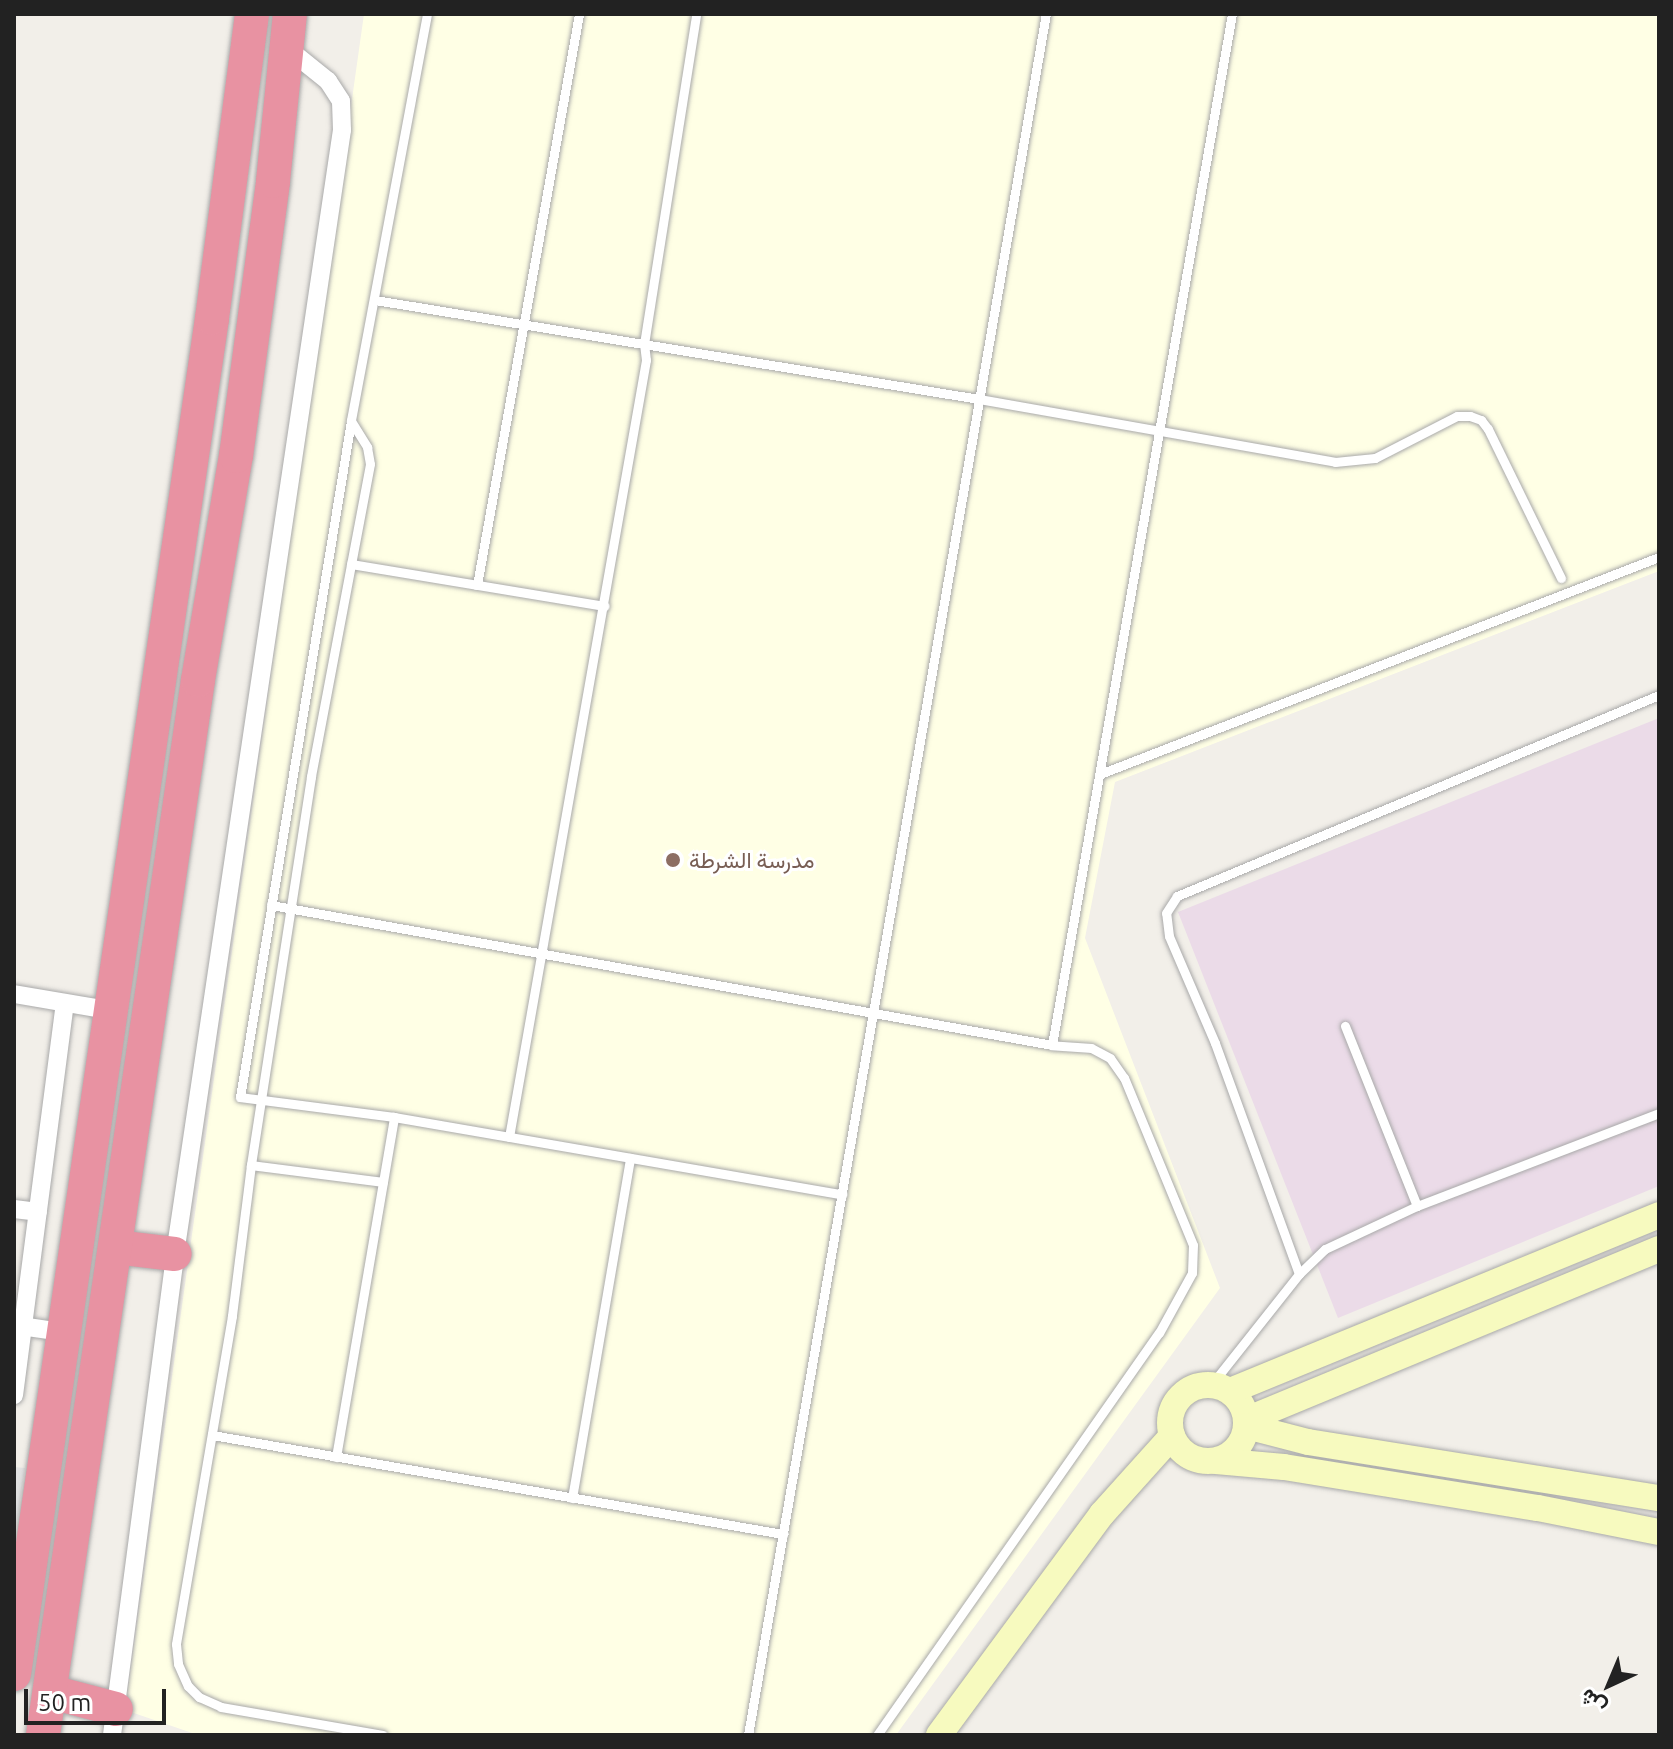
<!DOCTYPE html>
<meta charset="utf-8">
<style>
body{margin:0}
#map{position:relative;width:1673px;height:1749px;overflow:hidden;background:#f2efe9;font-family:Ubuntu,Vazirmatn,sans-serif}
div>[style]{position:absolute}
.industrial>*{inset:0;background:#ebdbe8}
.education>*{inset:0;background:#ffffe5}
.parking>*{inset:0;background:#e2e2e2}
.roads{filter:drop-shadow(0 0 2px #a9a9a9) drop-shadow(0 0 2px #a9a9a9)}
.lane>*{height:9px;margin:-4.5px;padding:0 4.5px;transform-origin:4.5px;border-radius:4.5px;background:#fff}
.street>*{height:18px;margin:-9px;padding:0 9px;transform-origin:9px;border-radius:9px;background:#fff}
.secondary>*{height:26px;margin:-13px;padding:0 13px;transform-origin:13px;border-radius:13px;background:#f7fabf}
.secondary>.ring{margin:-13px;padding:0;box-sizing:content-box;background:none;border:26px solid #f7fabf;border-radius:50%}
.highway>*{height:34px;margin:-17px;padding:0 17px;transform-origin:17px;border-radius:17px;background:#e892a2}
.dots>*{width:22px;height:22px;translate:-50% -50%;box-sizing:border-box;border:4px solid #fff;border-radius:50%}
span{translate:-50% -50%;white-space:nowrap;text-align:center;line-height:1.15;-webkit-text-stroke:6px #fff;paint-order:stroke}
.education-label{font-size:22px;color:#785e54}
.left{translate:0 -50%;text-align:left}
.frame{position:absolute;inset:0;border:16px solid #222;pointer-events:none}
.north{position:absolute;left:1569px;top:1645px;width:80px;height:80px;-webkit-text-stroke:6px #fff;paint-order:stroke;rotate:224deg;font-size:22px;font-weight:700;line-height:32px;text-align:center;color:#222}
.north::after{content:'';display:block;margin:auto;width:28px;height:36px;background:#222;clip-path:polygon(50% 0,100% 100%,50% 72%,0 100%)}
.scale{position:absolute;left:24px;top:1689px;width:142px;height:36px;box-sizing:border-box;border:4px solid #222;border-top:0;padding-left:10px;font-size:24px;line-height:28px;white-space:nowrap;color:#222;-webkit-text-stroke:6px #fff;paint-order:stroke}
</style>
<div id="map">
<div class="industrial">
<div style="clip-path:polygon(1659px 718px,1659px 1186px,1338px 1318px,1178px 912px)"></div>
</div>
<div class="education">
<div style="clip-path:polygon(364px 14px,1659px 14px,1659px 571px,1115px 782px,1085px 938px,1220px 1288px,896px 1735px,198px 1735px,125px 1710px)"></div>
</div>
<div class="parking">
<div style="clip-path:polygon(14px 1467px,25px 1468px,14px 1542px)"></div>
</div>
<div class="roads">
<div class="lane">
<div style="left:427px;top:14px;width:414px;rotate:100.6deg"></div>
<div style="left:351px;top:421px;width:685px;rotate:99.32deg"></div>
<div style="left:240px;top:1097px;width:155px;rotate:7.4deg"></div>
<div style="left:394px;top:1117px;width:455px;rotate:9.8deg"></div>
<div style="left:375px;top:300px;width:612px;rotate:9.31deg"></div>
<div style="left:979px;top:399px;width:362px;rotate:10deg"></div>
<div style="left:1335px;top:462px;width:40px;rotate:-5.7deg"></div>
<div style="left:1375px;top:458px;width:92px;rotate:-27.1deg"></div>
<div style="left:1457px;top:416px;width:13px"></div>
<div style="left:1470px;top:416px;width:12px;rotate:20deg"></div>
<div style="left:1481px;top:420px;width:11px;rotate:52deg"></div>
<div style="left:1488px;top:429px;width:166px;rotate:63.9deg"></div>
<div style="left:351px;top:421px;width:31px;rotate:58deg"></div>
<div style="left:367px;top:447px;width:17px;rotate:80deg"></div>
<div style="left:370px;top:464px;width:319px;rotate:100.7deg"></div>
<div style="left:311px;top:777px;width:393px;rotate:98.8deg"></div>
<div style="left:251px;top:1165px;width:152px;rotate:97.2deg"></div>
<div style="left:232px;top:1316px;width:333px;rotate:99.7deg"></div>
<div style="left:176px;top:1644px;width:20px;rotate:84deg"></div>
<div style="left:178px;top:1664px;width:24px;rotate:66deg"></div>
<div style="left:188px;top:1686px;width:16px;rotate:45deg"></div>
<div style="left:199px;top:1697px;width:24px;rotate:24deg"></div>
<div style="left:221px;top:1707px;width:164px;rotate:9.8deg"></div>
<div style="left:351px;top:564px;width:257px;rotate:9.4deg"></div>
<div style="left:477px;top:585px;width:580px;rotate:-79.87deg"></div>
<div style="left:1100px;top:774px;width:600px;rotate:-21.22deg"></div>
<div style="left:271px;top:905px;width:793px;rotate:10.16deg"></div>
<div style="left:1052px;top:1045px;width:1047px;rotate:-80.1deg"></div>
<div style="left:509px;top:1137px;width:789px;rotate:-80deg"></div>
<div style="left:646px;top:360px;width:16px;rotate:-97deg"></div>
<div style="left:644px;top:344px;width:334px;rotate:-81deg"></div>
<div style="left:251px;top:1165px;width:133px;rotate:7.3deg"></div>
<div style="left:1417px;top:1206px;width:259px;rotate:-21deg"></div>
<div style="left:1299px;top:1274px;width:246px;rotate:-110deg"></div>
<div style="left:1215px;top:1043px;width:116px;rotate:-113.3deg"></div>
<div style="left:1169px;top:936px;width:23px;rotate:-97deg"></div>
<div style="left:1166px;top:913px;width:20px;rotate:-57deg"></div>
<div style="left:1177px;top:896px;width:522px;rotate:-22.64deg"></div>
<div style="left:1211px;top:1385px;width:142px;rotate:-51.6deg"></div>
<div style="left:1299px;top:1274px;width:36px;rotate:-44deg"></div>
<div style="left:1325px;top:1249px;width:102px;rotate:-25.1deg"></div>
<div style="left:1417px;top:1206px;width:194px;rotate:-111.8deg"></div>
<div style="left:212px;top:1435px;width:580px;rotate:9.84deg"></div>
<div style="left:336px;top:1457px;width:345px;rotate:-80.3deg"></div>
<div style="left:572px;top:1498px;width:345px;rotate:-80.3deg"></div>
<div style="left:748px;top:1735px;width:1747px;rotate:-80.18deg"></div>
<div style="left:877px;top:1735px;width:491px;rotate:-55deg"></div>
<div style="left:1159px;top:1333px;width:68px;rotate:-61.2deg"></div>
<div style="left:1192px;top:1273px;width:28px;rotate:-88deg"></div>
<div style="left:1193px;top:1245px;width:181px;rotate:-112.4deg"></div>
<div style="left:1124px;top:1078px;width:24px;rotate:-125deg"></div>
<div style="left:1110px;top:1058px;width:21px;rotate:-152deg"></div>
<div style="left:1091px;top:1048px;width:39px;rotate:-176deg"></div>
</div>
<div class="street">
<div style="left:14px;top:994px;width:96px;rotate:9.6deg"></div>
<div style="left:14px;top:1209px;width:24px;rotate:7deg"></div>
<div style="left:14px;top:1325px;width:49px;rotate:8.3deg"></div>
<div style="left:14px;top:1395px;width:395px;rotate:-82.6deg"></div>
<div style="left:112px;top:1735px;width:485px;rotate:-82.5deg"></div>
<div style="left:175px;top:1254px;width:1136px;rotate:-81.55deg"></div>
<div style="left:342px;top:130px;width:29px;rotate:-92deg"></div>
<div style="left:341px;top:101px;width:24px;rotate:-123deg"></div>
<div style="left:328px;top:81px;width:53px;rotate:-141.2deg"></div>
</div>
<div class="secondary">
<div class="ring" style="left:1170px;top:1385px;width:50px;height:50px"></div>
<div style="left:1230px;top:1391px;width:464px;rotate:-22.3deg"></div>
<div style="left:1246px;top:1420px;width:447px;rotate:-22.5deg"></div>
<div style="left:1246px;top:1426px;width:64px;rotate:14.5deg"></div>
<div style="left:1308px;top:1442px;width:355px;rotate:9.1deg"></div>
<div style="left:1216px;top:1461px;width:68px;rotate:5deg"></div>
<div style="left:1284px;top:1467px;width:257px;rotate:9.2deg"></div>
<div style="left:1538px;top:1508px;width:123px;rotate:11.2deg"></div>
<div style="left:939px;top:1735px;width:275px;rotate:-53.6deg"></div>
<div style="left:1102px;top:1514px;width:105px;rotate:-48.1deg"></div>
</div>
<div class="highway">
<div style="left:115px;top:1247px;width:60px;rotate:6.7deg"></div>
<div style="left:14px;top:1674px;width:1370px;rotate:-81.69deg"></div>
<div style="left:212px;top:318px;width:307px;rotate:-82.5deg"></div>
<div style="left:51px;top:1692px;width:67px;rotate:14.7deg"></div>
<div style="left:43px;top:1735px;width:1066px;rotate:-81.64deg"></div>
<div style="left:198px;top:680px;width:227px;rotate:-80.4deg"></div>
<div style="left:236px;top:456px;width:277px;rotate:-82.3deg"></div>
<div style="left:273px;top:181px;width:168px;rotate:-84.2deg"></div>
</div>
</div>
<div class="dots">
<div style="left:673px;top:860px;background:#8d6e63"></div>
</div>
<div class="education-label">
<span class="left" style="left:689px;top:860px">مدرسة الشرطة</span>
</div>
<div class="frame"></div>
<div class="north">ش</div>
<div class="scale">50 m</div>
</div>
